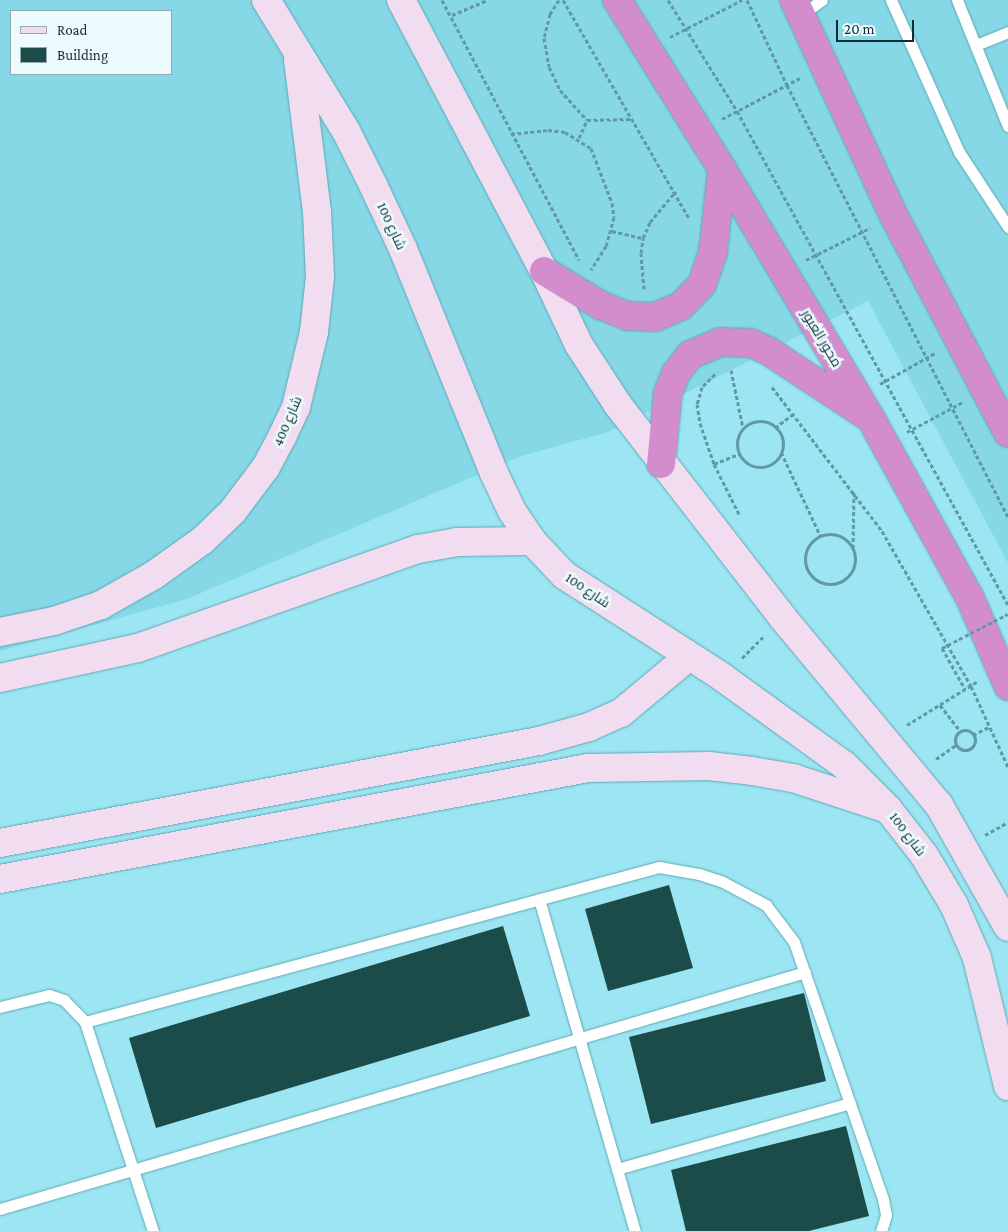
<!DOCTYPE html>
<meta charset="utf-8">
<style>
body{margin:0}
#map{position:relative;width:1008px;height:1231px;overflow:hidden;background:#9ce5f2;font-family:"Crimson Pro",Cairo,serif}
div>[style]{position:absolute}
.built>*{inset:0;background:#86d8e7}
.building>*{inset:0;background:#1b4c49}
.path>*{height:3px;margin-top:-1.5px;transform-origin:0;background:repeating-linear-gradient(90deg,#6199a2 0 4px,transparent 0 6.5px)}
.path>.ring{margin:-1.5px;padding:0;box-sizing:content-box;background:none;border:3px solid #6199a2;border-radius:50%}
.roads{filter:drop-shadow(0 0 1px #5fa8b4) drop-shadow(0 0 1px #5fa8b4)}
.lane>*{height:11px;margin:-5.5px;padding:0 5.5px;transform-origin:5.5px;border-radius:5.5px;background:#fff}
.secondary>*{height:28px;margin:-14px;padding:0 14px;transform-origin:14px;border-radius:14px;background:#f2ddf0}
.highway>*{height:28px;margin:-14px;padding:0 14px;transform-origin:14px;border-radius:14px;background:#d38dcd}
.path-bridge>*{height:3px;margin-top:-1.5px;transform-origin:0;background:repeating-linear-gradient(90deg,#6199a2 0 4px,transparent 0 6.5px)}
span{translate:-50% -50%;white-space:nowrap;text-align:center;line-height:1.15;-webkit-text-stroke:5px #edfbfe;paint-order:stroke}
.street-label{font-size:14px;color:#0f2e33}
.legend{position:absolute;left:10px;top:10px;width:162px;height:65px;box-sizing:border-box;background:#edfbfe;border:1px solid #94a9ad;margin:0;padding:6px 9px;list-style:none;font-size:15px;color:#0f2e33}
.legend li{display:flex;align-items:center;gap:10px;height:25px}
.legend b{width:25px;border:1px solid #94a9ad}
.scale{position:absolute;left:836px;top:20px;width:78px;height:22px;box-sizing:border-box;border:2px solid #0f2e33;border-top:0;padding-left:6px;font-size:15px;line-height:18px;white-space:nowrap;color:#0f2e33;-webkit-text-stroke:4px #edfbfe;paint-order:stroke}
</style>
<div id="map">
<div class="built">
<div style="clip-path:polygon(evenodd,0 0,1008px 0,1008px 563px,868px 301px,608px 432px,521px 456px,187px 599px,0 651px,0 0,11px 11px,171px 11px,171px 74px,11px 74px,11px 11px)"></div>
</div>
<div class="building">
<div style="clip-path:polygon(669px 885px,693px 968px,608px 991px,585px 909px)"></div>
<div style="clip-path:polygon(503px 926px,530px 1016px,156px 1128px,129px 1038px)"></div>
<div style="clip-path:polygon(804px 993px,826px 1081px,651px 1124px,629px 1037px)"></div>
<div style="clip-path:polygon(846px 1126px,869px 1216px,809px 1231px,686px 1231px,671px 1170px)"></div>
</div>
<div class="path">
<div style="left:442px;top:0;width:294px;rotate:62.2deg"></div>
<div style="left:559px;top:0;width:17px;rotate:123deg"></div>
<div style="left:550px;top:14px;width:25px;rotate:104deg"></div>
<div style="left:544px;top:38px;width:29px;rotate:80deg"></div>
<div style="left:549px;top:67px;width:25px;rotate:64deg"></div>
<div style="left:560px;top:90px;width:40px;rotate:48deg"></div>
<div style="left:587px;top:120px;width:45px;rotate:-1.3deg"></div>
<div style="left:563px;top:0;width:252px;rotate:60deg"></div>
<div style="left:668px;top:0;width:131px;rotate:58.1deg"></div>
<div style="left:737px;top:111px;width:563px;rotate:61.25deg"></div>
<div style="left:747px;top:0;width:94px;rotate:64.8deg"></div>
<div style="left:787px;top:85px;width:485px;rotate:62.9deg"></div>
<div style="left:452px;top:15px;width:39px;rotate:-23deg"></div>
<div style="left:670px;top:37px;width:81px;rotate:-27.2deg"></div>
<div style="left:722px;top:119px;width:88px;rotate:-27.7deg"></div>
<div style="left:511px;top:134px;width:37px;rotate:-6deg"></div>
<div style="left:548px;top:130px;width:17px;rotate:7deg"></div>
<div style="left:565px;top:132px;width:31px;rotate:32deg"></div>
<div style="left:591px;top:148px;width:59px;rotate:69.1deg"></div>
<div style="left:612px;top:203px;width:14px;rotate:82deg"></div>
<div style="left:614px;top:217px;width:30px;rotate:105deg"></div>
<div style="left:606px;top:246px;width:28px;rotate:122deg"></div>
<div style="left:579px;top:138px;width:20px;rotate:-66deg"></div>
<div style="left:612px;top:231px;width:32px;rotate:13deg"></div>
<div style="left:806px;top:260px;width:72px;rotate:-26.6deg"></div>
<div style="left:644px;top:289px;width:36px;rotate:-95deg"></div>
<div style="left:641px;top:253px;width:15px;rotate:-82deg"></div>
<div style="left:643px;top:238px;width:17px;rotate:-66deg"></div>
<div style="left:650px;top:222px;width:40px;rotate:-50deg"></div>
<div style="left:731px;top:370px;width:59px;rotate:78.3deg"></div>
<div style="left:715px;top:374px;width:18px;rotate:135deg"></div>
<div style="left:702px;top:387px;width:18px;rotate:106deg"></div>
<div style="left:697px;top:404px;width:19px;rotate:81deg"></div>
<div style="left:700px;top:423px;width:43px;rotate:71.1deg"></div>
<div style="left:714px;top:464px;width:58px;rotate:63.4deg"></div>
<div style="left:880px;top:384px;width:63px;rotate:-29.4deg"></div>
<div style="left:772px;top:387px;width:181px;rotate:52.6deg"></div>
<div style="left:882px;top:531px;width:179px;rotate:60.1deg"></div>
<div style="left:971px;top:686px;width:89px;rotate:65.4deg"></div>
<div class="ring" style="left:737px;top:421px;width:43px;height:43px"></div>
<div style="left:775px;top:428px;width:23px;rotate:-38deg"></div>
<div style="left:907px;top:432px;width:64px;rotate:-28.2deg"></div>
<div style="left:781px;top:452px;width:92px;rotate:64.8deg"></div>
<div style="left:714px;top:464px;width:27px;rotate:-22deg"></div>
<div class="ring" style="left:805px;top:534px;width:47px;height:47px"></div>
<div style="left:853px;top:548px;width:58px;rotate:-89deg"></div>
<div style="left:942px;top:648px;width:47px;rotate:60.7deg"></div>
<div style="left:742px;top:658px;width:31px;rotate:-45deg"></div>
<div style="left:940px;top:705px;width:34px;rotate:52deg"></div>
<div style="left:907px;top:725px;width:84px;rotate:-31.8deg"></div>
<div class="ring" style="left:955px;top:730px;width:17px;height:17px"></div>
<div style="left:973px;top:735px;width:18px;rotate:-27deg"></div>
<div style="left:936px;top:759px;width:24px;rotate:-35deg"></div>
<div style="left:985px;top:835px;width:26px;rotate:-29deg"></div>
</div>
<div class="roads">
<div class="lane">
<div style="left:891px;top:0;width:167px;rotate:65.9deg"></div>
<div style="left:959px;top:152px;width:90px;rotate:56.8deg"></div>
<div style="left:957px;top:0;width:136px;rotate:68deg"></div>
<div style="left:802px;top:14px;width:24px;rotate:-35deg"></div>
<div style="left:976px;top:45px;width:35px;rotate:-22deg"></div>
<div style="left:539px;top:899px;width:346px;rotate:73.9deg"></div>
<div style="left:0;top:1007px;width:50px;rotate:-13.8deg"></div>
<div style="left:49px;top:995px;width:16px;rotate:18deg"></div>
<div style="left:64px;top:1000px;width:30px;rotate:46deg"></div>
<div style="left:85px;top:1022px;width:595px;rotate:-15.11deg"></div>
<div style="left:659px;top:867px;width:41px;rotate:9.9deg"></div>
<div style="left:699px;top:874px;width:25px;rotate:18deg"></div>
<div style="left:723px;top:882px;width:49px;rotate:28.1deg"></div>
<div style="left:766px;top:905px;width:46px;rotate:52.9deg"></div>
<div style="left:794px;top:942px;width:272px;rotate:70.9deg"></div>
<div style="left:883px;top:1199px;width:16px;rotate:79deg"></div>
<div style="left:886px;top:1215px;width:17px;rotate:107deg"></div>
<div style="left:85px;top:1022px;width:220px;rotate:72deg"></div>
<div style="left:617px;top:1169px;width:242px;rotate:-15.8deg"></div>
<div style="left:0;top:1209px;width:839px;rotate:-16.4deg"></div>
</div>
<div class="secondary">
<div style="left:266px;top:0;width:153px;rotate:58.6deg"></div>
<div style="left:346px;top:131px;width:63px;rotate:63.4deg"></div>
<div style="left:374px;top:187px;width:68px;rotate:64.9deg"></div>
<div style="left:403px;top:249px;width:242px;rotate:67.9deg"></div>
<div style="left:494px;top:473px;width:42px;rotate:64.7deg"></div>
<div style="left:512px;top:511px;width:36px;rotate:56deg"></div>
<div style="left:532px;top:541px;width:47px;rotate:46.7deg"></div>
<div style="left:564px;top:575px;width:188px;rotate:32.8deg"></div>
<div style="left:722px;top:677px;width:150px;rotate:35.8deg"></div>
<div style="left:844px;top:765px;width:62px;rotate:45deg"></div>
<div style="left:888px;top:809px;width:58px;rotate:52deg"></div>
<div style="left:924px;top:855px;width:58px;rotate:59deg"></div>
<div style="left:954px;top:905px;width:58px;rotate:66.5deg"></div>
<div style="left:977px;top:958px;width:132px;rotate:76.4deg"></div>
<div style="left:401px;top:0;width:306px;rotate:62.2deg"></div>
<div style="left:544px;top:271px;width:82px;rotate:64.7deg"></div>
<div style="left:579px;top:345px;width:72px;rotate:57deg"></div>
<div style="left:618px;top:405px;width:269px;rotate:52.2deg"></div>
<div style="left:783px;top:618px;width:244px;rotate:50.2deg"></div>
<div style="left:939px;top:805px;width:140px;rotate:60.5deg"></div>
<div style="left:0;top:632px;width:55px;rotate:-11.5deg"></div>
<div style="left:54px;top:621px;width:50px;rotate:-18.8deg"></div>
<div style="left:101px;top:605px;width:61px;rotate:-29.5deg"></div>
<div style="left:154px;top:575px;width:60px;rotate:-35.5deg"></div>
<div style="left:203px;top:540px;width:42px;rotate:-44deg"></div>
<div style="left:233px;top:511px;width:55px;rotate:-53.1deg"></div>
<div style="left:266px;top:467px;width:34px;rotate:-62deg"></div>
<div style="left:282px;top:437px;width:33px;rotate:-65deg"></div>
<div style="left:296px;top:407px;width:77px;rotate:-76.5deg"></div>
<div style="left:314px;top:332px;width:55px;rotate:-83.8deg"></div>
<div style="left:320px;top:277px;width:65px;rotate:-92.6deg"></div>
<div style="left:317px;top:212px;width:154px;rotate:-97.1deg"></div>
<div style="left:0;top:678px;width:141px;rotate:-12.3deg"></div>
<div style="left:138px;top:648px;width:297px;rotate:-19.5deg"></div>
<div style="left:418px;top:549px;width:39px;rotate:-10deg"></div>
<div style="left:456px;top:542px;width:76px;rotate:-0.8deg"></div>
<div style="left:0;top:843px;width:549px;rotate:-10.72deg"></div>
<div style="left:539px;top:741px;width:52px;rotate:-15.6deg"></div>
<div style="left:589px;top:727px;width:35px;rotate:-24deg"></div>
<div style="left:621px;top:713px;width:87px;rotate:-39.9deg"></div>
<div style="left:0;top:879px;width:598px;rotate:-10.69deg"></div>
<div style="left:588px;top:768px;width:121px;rotate:-0.9deg"></div>
<div style="left:709px;top:766px;width:43px;rotate:6.6deg"></div>
<div style="left:752px;top:771px;width:42px;rotate:9.7deg"></div>
<div style="left:793px;top:778px;width:97px;rotate:18.1deg"></div>
</div>
<div class="highway">
<div style="left:617px;top:0;width:199px;rotate:58.1deg"></div>
<div style="left:722px;top:169px;width:289px;rotate:59.2deg"></div>
<div style="left:870px;top:417px;width:207px;rotate:61.1deg"></div>
<div style="left:970px;top:598px;width:96px;rotate:66.6deg"></div>
<div style="left:794px;top:0;width:238px;rotate:65.2deg"></div>
<div style="left:894px;top:216px;width:245px;rotate:62.3deg"></div>
<div style="left:544px;top:271px;width:66px;rotate:31.3deg"></div>
<div style="left:600px;top:305px;width:29px;rotate:22deg"></div>
<div style="left:627px;top:316px;width:28px;rotate:2deg"></div>
<div style="left:655px;top:317px;width:28px;rotate:-23deg"></div>
<div style="left:681px;top:306px;width:30px;rotate:-46deg"></div>
<div style="left:702px;top:284px;width:34px;rotate:-71deg"></div>
<div style="left:713px;top:252px;width:83px;rotate:-83.8deg"></div>
<div style="left:661px;top:464px;width:71px;rotate:-84.4deg"></div>
<div style="left:668px;top:393px;width:22px;rotate:-68deg"></div>
<div style="left:676px;top:373px;width:23px;rotate:-52deg"></div>
<div style="left:690px;top:355px;width:34px;rotate:-23deg"></div>
<div style="left:721px;top:342px;width:30px;rotate:2deg"></div>
<div style="left:751px;top:343px;width:21px;rotate:25deg"></div>
<div style="left:770px;top:352px;width:113px;rotate:33.4deg"></div>
</div>
</div>
<div class="path-bridge">
<div style="left:942px;top:648px;width:74px;rotate:-27.3deg"></div>
</div>
<div class="street-label">
<span style="left:392px;top:226px;rotate:65deg">شارع 100</span>
<span style="left:822px;top:338px;rotate:59deg">محور العبور</span>
<span style="left:287px;top:421px;rotate:-67deg">شارع 400</span>
<span style="left:588px;top:590px;rotate:34deg">شارع 100</span>
<span style="left:908px;top:834px;rotate:53deg">شارع 100</span>
</div>
<ul class="legend">
<li><b style="height:6px;background:#f2ddf0"></b>Road</li>
<li><b style="height:14px;background:#1b4c49"></b>Building</li>
</ul>
<div class="scale">20 m</div>
</div>
